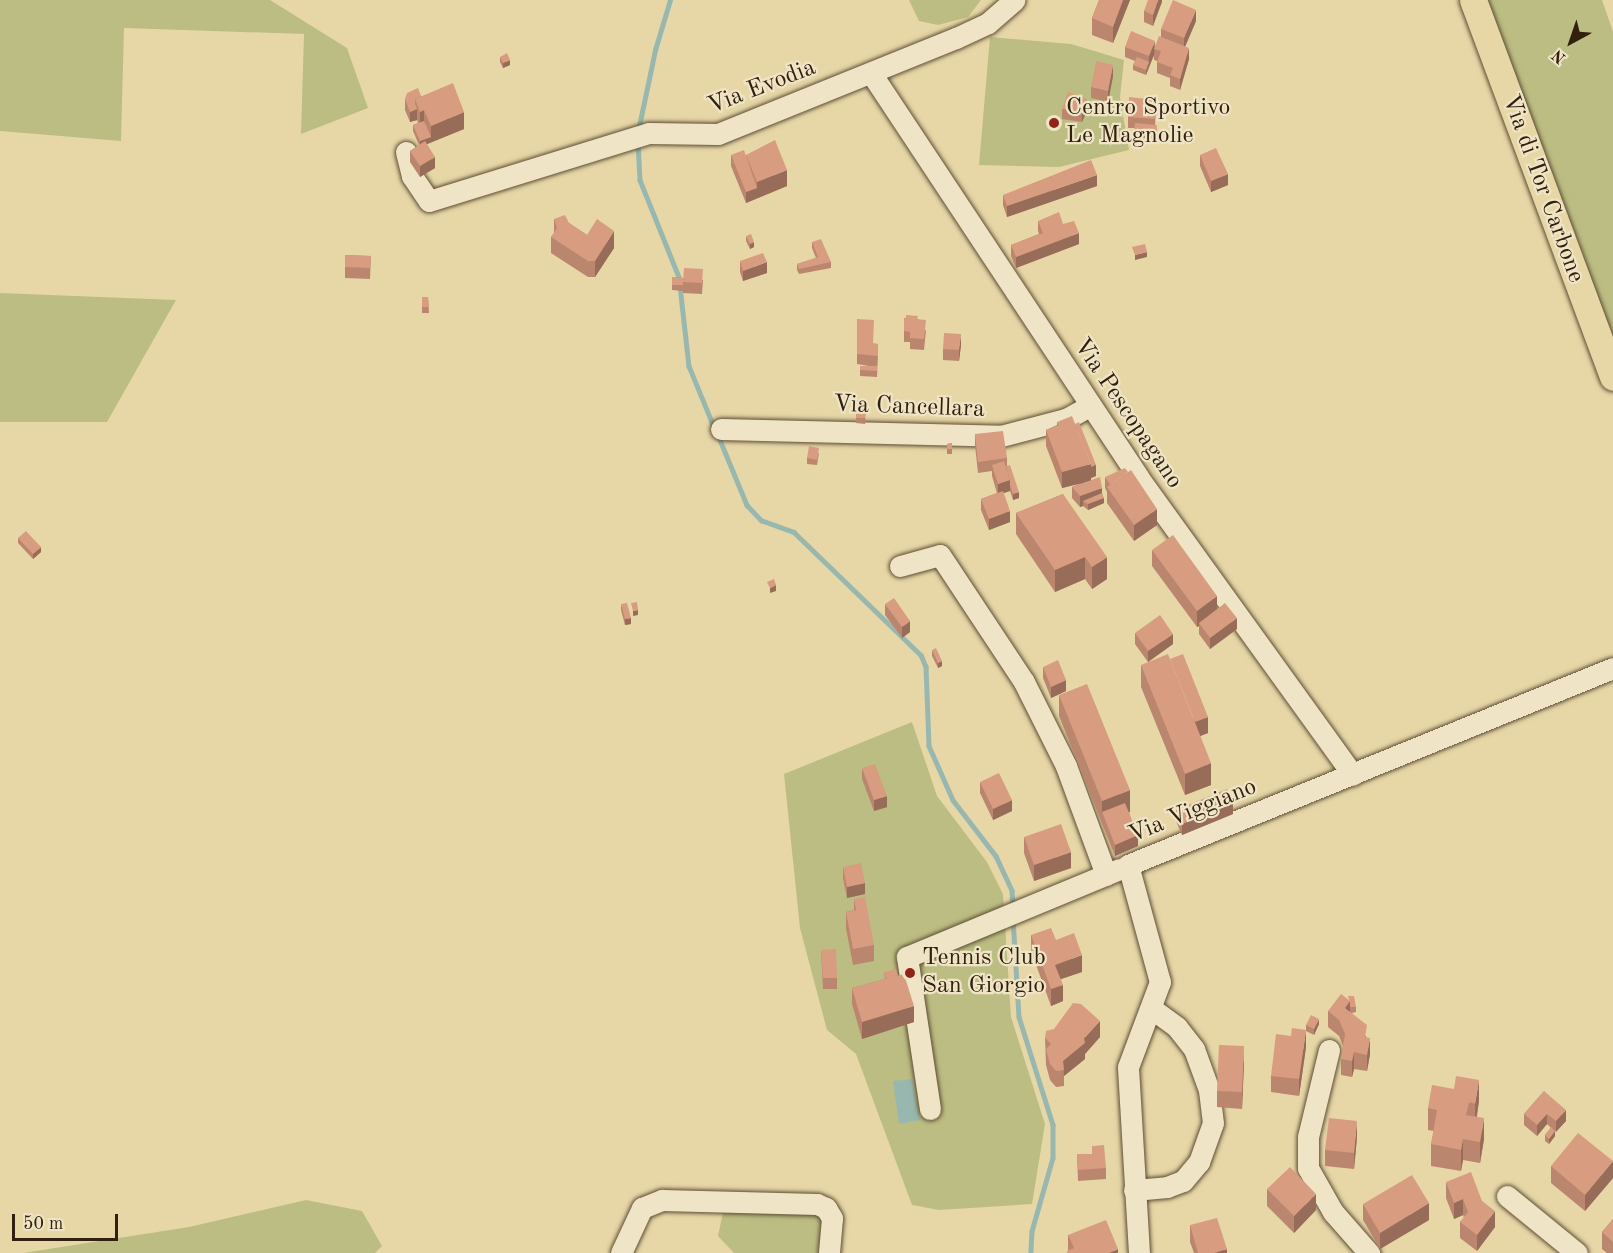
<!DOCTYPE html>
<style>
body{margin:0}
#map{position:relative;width:1613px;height:1253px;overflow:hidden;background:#e7d7a7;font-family:"Old Standard TT",serif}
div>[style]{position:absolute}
.green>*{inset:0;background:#bcbd83}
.water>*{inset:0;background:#98b8af}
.stream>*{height:4.5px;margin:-2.25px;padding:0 2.25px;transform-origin:2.25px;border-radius:2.25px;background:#98b8af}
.roads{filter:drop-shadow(0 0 2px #5e4e34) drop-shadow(0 0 2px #5e4e34)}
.minor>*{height:21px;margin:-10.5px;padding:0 10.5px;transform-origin:10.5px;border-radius:10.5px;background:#efe5c6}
.major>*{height:27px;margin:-13.5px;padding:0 13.5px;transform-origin:13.5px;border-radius:13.5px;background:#e7d7a7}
.wall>*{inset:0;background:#ba866e}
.shaded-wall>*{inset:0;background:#976d5a}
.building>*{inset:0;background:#d89c80}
.dots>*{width:16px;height:16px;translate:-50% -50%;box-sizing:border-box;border:3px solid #efe5c6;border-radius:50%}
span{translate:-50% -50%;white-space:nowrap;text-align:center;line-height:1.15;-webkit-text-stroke:4.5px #efe5c6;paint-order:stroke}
.street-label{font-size:24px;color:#31200e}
.poi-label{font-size:24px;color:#31200e}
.left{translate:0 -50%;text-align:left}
.north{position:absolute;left:1541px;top:12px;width:60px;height:60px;-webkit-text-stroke:4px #efe5c6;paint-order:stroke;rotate:220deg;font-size:16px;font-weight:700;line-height:24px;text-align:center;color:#31200e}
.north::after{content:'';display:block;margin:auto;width:21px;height:27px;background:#31200e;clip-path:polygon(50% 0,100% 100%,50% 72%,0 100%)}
.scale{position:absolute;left:12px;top:1214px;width:106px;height:27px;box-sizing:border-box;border:3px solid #31200e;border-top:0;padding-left:8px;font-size:18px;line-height:21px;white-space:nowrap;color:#31200e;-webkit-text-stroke:4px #efe5c6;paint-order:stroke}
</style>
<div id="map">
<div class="green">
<div style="clip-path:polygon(0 0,270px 0,347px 48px,368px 108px,301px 134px,304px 34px,124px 28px,121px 141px,0 131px)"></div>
<div style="clip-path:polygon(909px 0,981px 0,968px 17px,938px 25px,919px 21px)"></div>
<div style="clip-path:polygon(1483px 0,1602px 0,1613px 32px,1613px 353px)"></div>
<div style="clip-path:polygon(990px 37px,1071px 44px,1124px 60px,1120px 97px,1129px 150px,1059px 167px,979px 165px)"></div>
<div style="clip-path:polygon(0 293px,176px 300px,107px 422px,0 422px)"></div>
<div style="clip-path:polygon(912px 722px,937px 796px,987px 862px,1003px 894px,1011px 1017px,1045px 1124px,1032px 1204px,939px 1210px,912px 1205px,856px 1054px,827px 1030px,800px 928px,784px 774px)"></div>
<div style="clip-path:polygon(306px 1200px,362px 1211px,382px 1246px,375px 1253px,23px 1253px,189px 1227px)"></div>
<div style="clip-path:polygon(725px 1203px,822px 1205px,828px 1253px,734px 1253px,718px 1236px)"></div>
</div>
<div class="water">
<div style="clip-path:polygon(912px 1079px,920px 1120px,899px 1124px,893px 1081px)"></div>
</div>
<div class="stream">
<div style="left:638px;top:131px;width:83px;rotate:-78.1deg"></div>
<div style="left:655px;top:50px;width:52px;rotate:-73.3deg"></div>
<div style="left:638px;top:142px;width:38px;rotate:87deg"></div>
<div style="left:640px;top:180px;width:105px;rotate:68.1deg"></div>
<div style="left:679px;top:277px;width:90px;rotate:83.6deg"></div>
<div style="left:689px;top:366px;width:66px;rotate:67.7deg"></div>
<div style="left:718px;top:435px;width:76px;rotate:67.5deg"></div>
<div style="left:747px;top:505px;width:21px;rotate:47deg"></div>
<div style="left:761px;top:520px;width:35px;rotate:20deg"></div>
<div style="left:794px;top:532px;width:177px;rotate:44.1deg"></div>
<div style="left:921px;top:655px;width:13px;rotate:67deg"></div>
<div style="left:926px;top:667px;width:79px;rotate:87.8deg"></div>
<div style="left:929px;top:746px;width:59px;rotate:66deg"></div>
<div style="left:953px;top:800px;width:71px;rotate:52.5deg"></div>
<div style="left:996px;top:856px;width:38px;rotate:65deg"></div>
<div style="left:1012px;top:891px;width:16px;rotate:86deg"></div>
<div style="left:1013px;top:918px;width:99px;rotate:86.5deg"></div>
<div style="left:1019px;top:1017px;width:113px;rotate:72.5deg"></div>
<div style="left:1053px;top:1125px;width:33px;rotate:90deg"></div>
<div style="left:1053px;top:1158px;width:76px;rotate:106deg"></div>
<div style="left:1032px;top:1231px;width:22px;rotate:93deg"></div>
</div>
<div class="roads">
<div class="minor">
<div style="left:871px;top:73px;width:484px;rotate:56.5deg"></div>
<div style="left:1138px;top:477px;width:367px;rotate:54.2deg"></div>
<div style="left:406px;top:152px;width:25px;rotate:76deg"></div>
<div style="left:412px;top:176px;width:30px;rotate:56deg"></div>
<div style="left:429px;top:201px;width:230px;rotate:-17.2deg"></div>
<div style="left:649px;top:133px;width:69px;rotate:0.8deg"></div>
<div style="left:718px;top:134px;width:257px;rotate:-22deg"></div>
<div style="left:956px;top:38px;width:35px;rotate:-25deg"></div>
<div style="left:988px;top:23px;width:35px;rotate:-41deg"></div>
<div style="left:721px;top:429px;width:280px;rotate:1.4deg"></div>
<div style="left:1001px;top:436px;width:67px;rotate:-14.7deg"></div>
<div style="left:1066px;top:419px;width:26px;rotate:-29deg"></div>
<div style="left:900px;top:566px;width:41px;rotate:-15.4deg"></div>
<div style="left:940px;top:555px;width:152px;rotate:56.5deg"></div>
<div style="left:1024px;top:682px;width:94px;rotate:63.4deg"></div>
<div style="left:1066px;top:766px;width:116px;rotate:69.8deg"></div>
<div style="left:1329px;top:1050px;width:89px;rotate:103.6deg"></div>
<div style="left:1308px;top:1137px;width:31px;rotate:90deg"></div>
<div style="left:1308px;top:1168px;width:51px;rotate:60.4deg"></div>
<div style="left:1333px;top:1212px;width:55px;rotate:48.7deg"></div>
<div style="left:930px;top:1109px;width:154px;rotate:-98.6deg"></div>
<div style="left:907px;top:957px;width:230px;rotate:-22.5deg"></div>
<div style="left:1134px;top:1190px;width:33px;rotate:-5deg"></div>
<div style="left:1167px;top:1187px;width:17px;rotate:-21deg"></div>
<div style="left:1183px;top:1181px;width:25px;rotate:-50deg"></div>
<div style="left:1199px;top:1162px;width:41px;rotate:-70.3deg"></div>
<div style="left:1213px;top:1123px;width:33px;rotate:-97deg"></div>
<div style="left:1209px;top:1090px;width:44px;rotate:-110.1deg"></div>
<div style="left:1194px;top:1049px;width:28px;rotate:-128deg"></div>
<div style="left:1177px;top:1027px;width:31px;rotate:-144deg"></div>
<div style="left:1507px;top:1196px;width:90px;rotate:39.2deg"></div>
<div style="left:621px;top:1253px;width:50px;rotate:-65deg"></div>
<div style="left:642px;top:1208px;width:22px;rotate:-22deg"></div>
<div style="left:662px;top:1200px;width:155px;rotate:1.5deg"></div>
<div style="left:817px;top:1204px;width:10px;rotate:24deg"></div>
<div style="left:826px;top:1208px;width:12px;rotate:59deg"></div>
<div style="left:832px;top:1218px;width:35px;rotate:95deg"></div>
<div style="left:1139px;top:1253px;width:186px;rotate:-93.4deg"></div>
<div style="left:1128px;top:1067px;width:91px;rotate:-69.4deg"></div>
<div style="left:1160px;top:982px;width:121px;rotate:-105.3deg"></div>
<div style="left:1128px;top:865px;width:523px;rotate:-22.11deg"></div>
</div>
<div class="major">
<div style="left:1473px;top:0;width:402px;rotate:69.6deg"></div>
</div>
</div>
<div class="wall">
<div style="clip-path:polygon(1099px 0,1130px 0,1113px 43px,1092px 35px,1092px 18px)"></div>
<div style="clip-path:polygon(1162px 0,1153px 26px,1144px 22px,1144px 11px)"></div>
<div style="clip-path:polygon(1196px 21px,1185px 47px,1189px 59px,1180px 90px,1170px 86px,1170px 78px,1157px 73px,1157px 61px,1154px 60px,1154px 55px,1146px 75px,1133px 70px,1133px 65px,1135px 61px,1125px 57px,1125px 47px,1155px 46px,1161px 37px,1161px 29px)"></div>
<div style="clip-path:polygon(500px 57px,510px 65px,503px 68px,500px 62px)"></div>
<div style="clip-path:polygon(1113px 76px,1108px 102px,1091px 98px,1091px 87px)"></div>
<div style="clip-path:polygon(421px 96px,464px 129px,427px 144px,435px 168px,420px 177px,410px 162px,410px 151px,419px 145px,413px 131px,413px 125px,418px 123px,417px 120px,410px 122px,405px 110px,405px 99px)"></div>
<div style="clip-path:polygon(1062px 109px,1087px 110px,1082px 122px,1062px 119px)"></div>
<div style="clip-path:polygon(1156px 111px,1155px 125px,1157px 130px,1156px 139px,1134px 137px,1135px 128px,1128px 128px,1128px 117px)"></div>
<div style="clip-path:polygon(731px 155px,746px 155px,787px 186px,746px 203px,731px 166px)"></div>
<div style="clip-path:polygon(1200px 155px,1228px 185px,1211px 192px,1200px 166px)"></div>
<div style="clip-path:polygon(1097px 186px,1007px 217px,1003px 205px,1003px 195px)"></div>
<div style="clip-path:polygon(554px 219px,569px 223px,587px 235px,614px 248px,595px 277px,588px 277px,551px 253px,551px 237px,554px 234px)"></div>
<div style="clip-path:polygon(1038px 221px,1063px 224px,1079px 244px,1016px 268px,1011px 256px,1011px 245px,1039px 234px,1038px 231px)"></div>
<div style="clip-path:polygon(746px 236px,754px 247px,750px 249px,746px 241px)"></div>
<div style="clip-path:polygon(812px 242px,831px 262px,831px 268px,799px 274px,797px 270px,797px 264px,816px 258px,812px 248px)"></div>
<div style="clip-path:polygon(345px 255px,371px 256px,370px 279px,345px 278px)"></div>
<div style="clip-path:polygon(740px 261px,767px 273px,743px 281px,740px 272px)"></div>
<div style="clip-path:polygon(672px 277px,703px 280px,702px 294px,683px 293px,683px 290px,683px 291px,672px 290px)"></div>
<div style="clip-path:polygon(422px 297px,428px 297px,429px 313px,422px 313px)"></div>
<div style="clip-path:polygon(904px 318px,918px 319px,926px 331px,924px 350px,910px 349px,910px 342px,904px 342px)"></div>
<div style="clip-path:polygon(857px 319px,873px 343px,878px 354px,877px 377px,860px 376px,860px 366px,869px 366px,857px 364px)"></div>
<div style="clip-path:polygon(961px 345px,959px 361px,943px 360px,943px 349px)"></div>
<div style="clip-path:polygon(857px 400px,866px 401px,865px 424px,856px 423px)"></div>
<div style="clip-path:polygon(1057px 422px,1096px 476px,1091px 478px,1091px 480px,1102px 493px,1104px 503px,1088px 510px,1083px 506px,1080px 507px,1072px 498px,1072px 487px,1081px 483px,1062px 488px,1046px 446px,1046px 430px,1057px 425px)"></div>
<div style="clip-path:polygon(975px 434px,1007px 458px,1007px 466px,1019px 498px,1013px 500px,1010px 491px,1003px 493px,1010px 522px,989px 530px,981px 510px,981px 499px,997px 493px,992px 476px,992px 471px,978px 473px,975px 445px)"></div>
<div style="clip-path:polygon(952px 443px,952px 454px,947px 454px,947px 444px)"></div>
<div style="clip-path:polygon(819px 453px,817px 465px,807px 464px,807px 458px)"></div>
<div style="clip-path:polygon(1105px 477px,1157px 525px,1134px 541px,1107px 503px,1107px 492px,1105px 488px)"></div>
<div style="clip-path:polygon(1063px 494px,1107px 579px,1092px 589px,1085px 579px,1055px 592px,1016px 534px,1016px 513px)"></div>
<div style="clip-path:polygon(18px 538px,41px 552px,33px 559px,18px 543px)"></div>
<div style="clip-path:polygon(1152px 550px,1217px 609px,1237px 629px,1210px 649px,1199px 634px,1199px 626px,1197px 627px,1152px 566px)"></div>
<div style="clip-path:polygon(621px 604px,631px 624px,625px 625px,621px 610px)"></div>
<div style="clip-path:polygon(885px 604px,910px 632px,902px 638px,885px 615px)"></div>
<div style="clip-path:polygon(1135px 633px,1173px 644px,1148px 662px,1135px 644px)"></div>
<div style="clip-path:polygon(932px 650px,942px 666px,938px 668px,932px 656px)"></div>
<div style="clip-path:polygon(1141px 665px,1208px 733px,1200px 736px,1211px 785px,1185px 795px,1141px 687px)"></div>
<div style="clip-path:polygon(1043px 667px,1066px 691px,1051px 698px,1043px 678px)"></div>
<div style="clip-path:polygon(1059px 695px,1130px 812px,1129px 812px,1138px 846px,1115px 856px,1059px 716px)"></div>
<div style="clip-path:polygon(862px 768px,887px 807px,874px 811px,862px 779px)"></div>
<div style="clip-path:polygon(980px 782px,1012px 811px,993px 820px,980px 793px)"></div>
<div style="clip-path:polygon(1176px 810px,1233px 814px,1182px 835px,1176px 821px)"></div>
<div style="clip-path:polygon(1024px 837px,1071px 868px,1034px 881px,1024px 853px)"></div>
<div style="clip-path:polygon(843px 867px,865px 894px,847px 898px,843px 878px)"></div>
<div style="clip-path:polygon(854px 899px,874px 945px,874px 961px,853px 965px,846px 928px,846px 912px,854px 910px)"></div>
<div style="clip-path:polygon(1031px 935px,1056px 940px,1082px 972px,1061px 979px,1063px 1001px,1051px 1006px,1031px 951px)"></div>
<div style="clip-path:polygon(821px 950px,837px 978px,837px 989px,823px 989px)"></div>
<div style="clip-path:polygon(884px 972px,898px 976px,914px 1022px,862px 1039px,852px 1004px,852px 988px,885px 979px)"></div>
<div style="clip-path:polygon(1348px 1000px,1356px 1007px,1356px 1012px,1352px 1013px,1367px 1038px,1370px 1054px,1367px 1071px,1354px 1069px,1352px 1077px,1341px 1075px,1341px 1059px,1343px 1046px,1339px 1036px,1328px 1027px,1328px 1011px)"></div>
<div style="clip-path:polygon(1319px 1024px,1314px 1035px,1306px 1031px,1306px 1025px)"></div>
<div style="clip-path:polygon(1100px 1037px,1085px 1054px,1085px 1059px,1064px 1076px,1064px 1086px,1056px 1087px,1050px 1080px,1046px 1065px,1045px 1038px)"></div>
<div style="clip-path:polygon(1306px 1047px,1299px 1096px,1271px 1092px,1271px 1076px)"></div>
<div style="clip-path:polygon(1244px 1062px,1242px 1109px,1217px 1107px,1217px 1091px)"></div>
<div style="clip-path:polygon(1544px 1091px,1566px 1121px,1555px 1132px,1555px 1136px,1549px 1144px,1545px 1141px,1545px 1135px,1551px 1128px,1547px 1124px,1537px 1136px,1524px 1125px,1524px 1114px)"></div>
<div style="clip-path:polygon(1479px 1101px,1477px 1117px,1484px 1139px,1480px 1163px,1463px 1160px,1461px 1171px,1431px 1166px,1431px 1144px,1434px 1131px,1428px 1130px,1428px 1108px)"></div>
<div style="clip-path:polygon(1357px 1137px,1354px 1169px,1325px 1166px,1325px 1150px)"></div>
<div style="clip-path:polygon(1092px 1146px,1106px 1168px,1106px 1179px,1078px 1181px,1077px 1154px,1092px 1154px)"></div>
<div style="clip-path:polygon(1551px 1166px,1613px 1178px,1585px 1211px,1551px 1183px)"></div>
<div style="clip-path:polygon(1446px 1182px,1482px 1201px,1495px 1227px,1477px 1251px,1460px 1238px,1460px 1222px,1464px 1218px,1463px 1215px,1454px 1219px,1446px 1198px)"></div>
<div style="clip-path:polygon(1267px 1189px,1316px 1210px,1294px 1233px,1267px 1206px)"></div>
<div style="clip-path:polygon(1363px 1204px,1429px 1220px,1380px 1249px,1363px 1220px)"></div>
<div style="clip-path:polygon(1613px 1219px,1613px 1253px,1607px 1253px,1602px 1249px,1602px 1232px)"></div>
<div style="clip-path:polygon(1190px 1225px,1227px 1253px,1194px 1253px,1190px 1242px)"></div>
<div style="clip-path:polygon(1068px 1235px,1118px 1253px,1067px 1253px,1068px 1251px)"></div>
</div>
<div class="shaded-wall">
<div style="clip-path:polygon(1123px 0,1130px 0,1113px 43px,1113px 27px)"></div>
<div style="clip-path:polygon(1158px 0,1162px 0,1162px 2px,1153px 26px,1153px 15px)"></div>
<div style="clip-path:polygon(1196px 10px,1196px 21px,1184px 49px,1184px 38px)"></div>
<div style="clip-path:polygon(1155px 41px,1154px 55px,1149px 67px,1149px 56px)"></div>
<div style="clip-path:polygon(1189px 48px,1189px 59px,1180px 90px,1180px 79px)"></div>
<div style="clip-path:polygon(510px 60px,510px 65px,503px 68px,503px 63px)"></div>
<div style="clip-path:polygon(1149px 62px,1149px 67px,1146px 75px,1146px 70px)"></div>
<div style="clip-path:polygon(1113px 65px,1113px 76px,1108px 102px,1108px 91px)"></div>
<div style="clip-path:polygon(1087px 99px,1087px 110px,1082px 122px,1082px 111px)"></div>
<div style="clip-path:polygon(417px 109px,417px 120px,410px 122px,410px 112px)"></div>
<div style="clip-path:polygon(424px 110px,424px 126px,420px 128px,420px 112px)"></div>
<div style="clip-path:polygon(464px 112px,464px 129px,420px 147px,420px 141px,431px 137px,431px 126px)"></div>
<div style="clip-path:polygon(435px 157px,435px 168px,420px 177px,420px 166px)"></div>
<div style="clip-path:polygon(787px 170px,787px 186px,746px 203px,746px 192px,757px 188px,757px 182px)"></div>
<div style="clip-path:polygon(1228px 174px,1228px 185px,1211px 192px,1211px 181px)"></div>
<div style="clip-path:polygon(1097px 175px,1097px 186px,1007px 217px,1007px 206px)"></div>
<div style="clip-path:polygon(614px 231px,614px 248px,595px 277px,595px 261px)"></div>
<div style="clip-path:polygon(1079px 233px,1079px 244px,1016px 268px,1016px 257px)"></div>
<div style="clip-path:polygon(754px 242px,754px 247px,750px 249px,750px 244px)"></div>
<div style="clip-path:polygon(1147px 252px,1147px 257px,1135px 260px,1135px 255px)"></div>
<div style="clip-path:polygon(767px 262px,767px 273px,743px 281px,743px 271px)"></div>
<div style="clip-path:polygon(961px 334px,961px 345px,959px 361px,959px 350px)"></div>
<div style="clip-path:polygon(1091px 464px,1096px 465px,1096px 476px,1091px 478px,1091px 481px,1062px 488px,1062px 472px)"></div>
<div style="clip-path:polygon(1010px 480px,1010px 491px,998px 495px,998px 484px)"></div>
<div style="clip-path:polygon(1102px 488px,1102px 499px,1083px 501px,1083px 506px,1080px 507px,1080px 496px)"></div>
<div style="clip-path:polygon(1019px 492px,1019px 498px,1013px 500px,1013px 494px)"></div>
<div style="clip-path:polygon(1104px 498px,1104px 503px,1088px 510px,1088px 504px)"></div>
<div style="clip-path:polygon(1157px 509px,1157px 525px,1134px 541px,1134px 525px)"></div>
<div style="clip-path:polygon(1010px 511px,1010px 522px,989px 530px,989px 519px)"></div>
<div style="clip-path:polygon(41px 547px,41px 552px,33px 559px,33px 554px)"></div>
<div style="clip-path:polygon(1085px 557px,1085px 579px,1055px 592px,1055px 570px)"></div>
<div style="clip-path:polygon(1107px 557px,1107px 579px,1092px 589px,1092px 567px)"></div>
<div style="clip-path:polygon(776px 585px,776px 591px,770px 593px,770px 588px)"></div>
<div style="clip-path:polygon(1217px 596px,1217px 613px,1199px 623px,1199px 626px,1197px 627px,1197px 611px)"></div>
<div style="clip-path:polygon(638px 610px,638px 615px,633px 616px,633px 611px)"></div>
<div style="clip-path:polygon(631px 618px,631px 624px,625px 625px,625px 619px)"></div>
<div style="clip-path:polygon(1237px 618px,1237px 629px,1210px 649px,1210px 638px)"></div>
<div style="clip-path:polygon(910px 621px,910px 632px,902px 638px,902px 627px)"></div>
<div style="clip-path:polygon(1173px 634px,1173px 644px,1148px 662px,1148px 651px)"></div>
<div style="clip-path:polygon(942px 661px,942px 666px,938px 668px,938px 663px)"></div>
<div style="clip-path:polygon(1066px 680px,1066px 691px,1051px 698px,1051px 687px)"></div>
<div style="clip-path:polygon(1208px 717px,1208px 733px,1193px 739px,1193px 722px)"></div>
<div style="clip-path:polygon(1211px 763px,1211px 785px,1185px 795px,1185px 774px)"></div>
<div style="clip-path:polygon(1130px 790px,1130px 812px,1106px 821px,1102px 812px,1102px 801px)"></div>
<div style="clip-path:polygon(887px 796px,887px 807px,874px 811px,874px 800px)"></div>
<div style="clip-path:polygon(1012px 800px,1012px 811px,993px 820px,993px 809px)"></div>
<div style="clip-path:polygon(1233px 803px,1233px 814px,1182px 835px,1182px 824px)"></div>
<div style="clip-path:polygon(1138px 835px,1138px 846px,1115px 856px,1115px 845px)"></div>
<div style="clip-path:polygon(1071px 852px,1071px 868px,1034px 881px,1034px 865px)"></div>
<div style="clip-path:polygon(865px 883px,865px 894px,847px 898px,847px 887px)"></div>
<div style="clip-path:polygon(1082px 955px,1082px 972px,1055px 981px,1055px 965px)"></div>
<div style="clip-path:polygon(1063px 985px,1063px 1001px,1051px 1006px,1051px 989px)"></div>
<div style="clip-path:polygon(1350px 1001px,1350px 1018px,1345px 1008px)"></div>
<div style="clip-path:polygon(914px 1006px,914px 1022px,862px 1039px,862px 1022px)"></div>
<div style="clip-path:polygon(1319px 1019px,1319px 1024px,1314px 1035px,1314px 1029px)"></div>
<div style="clip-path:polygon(1100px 1021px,1100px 1037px,1085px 1054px,1085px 1059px,1064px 1076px,1063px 1061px)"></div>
<div style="clip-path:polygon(1306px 1030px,1306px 1047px,1299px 1096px,1299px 1079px)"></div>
<div style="clip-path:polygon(1370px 1038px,1370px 1054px,1367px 1071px,1367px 1055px)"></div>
<div style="clip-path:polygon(1244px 1046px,1244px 1062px,1242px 1109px,1242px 1092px)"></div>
<div style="clip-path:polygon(1354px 1052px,1354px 1069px,1352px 1077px,1352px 1061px)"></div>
<div style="clip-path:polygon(1479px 1080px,1479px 1101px,1475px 1125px,1475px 1104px)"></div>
<div style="clip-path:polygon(1566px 1110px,1566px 1121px,1556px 1132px,1556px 1121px)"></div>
<div style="clip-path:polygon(1547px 1114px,1547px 1124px,1537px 1136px,1537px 1125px)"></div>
<div style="clip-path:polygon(1484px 1118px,1484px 1139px,1480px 1163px,1480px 1142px)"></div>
<div style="clip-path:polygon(1357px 1121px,1357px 1137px,1354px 1169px,1354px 1153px)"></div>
<div style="clip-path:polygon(1555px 1131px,1555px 1136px,1549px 1144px,1549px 1139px)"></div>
<div style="clip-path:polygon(1463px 1139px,1463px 1160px,1461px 1171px,1461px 1150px)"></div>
<div style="clip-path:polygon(1613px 1161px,1613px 1178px,1585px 1211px,1585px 1195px)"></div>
<div style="clip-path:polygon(1316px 1194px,1316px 1210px,1294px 1233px,1294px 1216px)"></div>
<div style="clip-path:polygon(1463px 1199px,1463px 1215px,1454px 1219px,1454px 1203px)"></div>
<div style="clip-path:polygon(1429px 1203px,1429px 1220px,1380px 1249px,1380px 1233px)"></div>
<div style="clip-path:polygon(1495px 1211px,1495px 1227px,1477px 1251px,1477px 1235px)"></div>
<div style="clip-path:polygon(1118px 1249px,1118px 1253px,1109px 1253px)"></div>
<div style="clip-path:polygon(1227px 1249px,1227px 1253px,1214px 1253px)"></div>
</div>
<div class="building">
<div style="clip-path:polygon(1099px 0,1123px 0,1113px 27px,1092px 18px)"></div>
<div style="clip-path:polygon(1148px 0,1158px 0,1153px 15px,1144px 11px)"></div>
<div style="clip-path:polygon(1173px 0,1196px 10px,1184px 38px,1161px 29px)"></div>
<div style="clip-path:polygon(1131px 31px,1155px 41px,1149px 56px,1125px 47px)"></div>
<div style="clip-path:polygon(1159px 36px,1189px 48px,1180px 79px,1170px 75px,1173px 68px,1157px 62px,1161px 51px,1154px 49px)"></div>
<div style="clip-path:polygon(507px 53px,510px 60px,503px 63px,500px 57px)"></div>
<div style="clip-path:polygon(1137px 57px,1149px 62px,1146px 70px,1133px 65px)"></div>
<div style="clip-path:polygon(1096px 61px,1113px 65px,1108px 91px,1091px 87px)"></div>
<div style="clip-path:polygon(453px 83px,464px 112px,431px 126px,424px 110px,420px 112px,415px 99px)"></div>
<div style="clip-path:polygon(418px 88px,421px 96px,415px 99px,415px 104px,417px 109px,410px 112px,405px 99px,407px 93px)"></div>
<div style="clip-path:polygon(1068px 92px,1087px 99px,1082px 111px,1062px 109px)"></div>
<div style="clip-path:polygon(1129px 97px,1156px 100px,1155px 119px,1128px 117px)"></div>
<div style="clip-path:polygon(424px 121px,431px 137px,420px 141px,413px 125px)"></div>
<div style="clip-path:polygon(1135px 123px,1157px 125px,1156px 134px,1134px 132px)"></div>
<div style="clip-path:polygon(775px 140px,787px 170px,757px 182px,746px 155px)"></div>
<div style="clip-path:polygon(425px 141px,435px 157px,420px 166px,410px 151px)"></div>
<div style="clip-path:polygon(1216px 148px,1228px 174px,1211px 181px,1200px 155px)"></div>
<div style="clip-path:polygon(744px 150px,757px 188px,746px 192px,731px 155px)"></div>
<div style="clip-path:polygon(1091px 160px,1097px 175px,1007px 206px,1003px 195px)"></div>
<div style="clip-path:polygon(1059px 212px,1063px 224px,1074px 221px,1079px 233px,1016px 257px,1011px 245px,1043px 233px,1038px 221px)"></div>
<div style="clip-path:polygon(565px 215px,569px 223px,587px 235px,597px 219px,614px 231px,595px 261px,588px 261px,551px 237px,557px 228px,554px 219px)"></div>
<div style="clip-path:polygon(751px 234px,754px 242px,750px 244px,746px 236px)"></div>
<div style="clip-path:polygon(821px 239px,831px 262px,799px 269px,797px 264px,818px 257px,812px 242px)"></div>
<div style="clip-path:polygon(1145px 244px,1147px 252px,1135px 255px,1132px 247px)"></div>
<div style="clip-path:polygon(763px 253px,767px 262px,743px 271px,740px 261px)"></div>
<div style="clip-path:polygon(345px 255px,371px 256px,370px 268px,345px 267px)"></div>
<div style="clip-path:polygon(684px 268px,703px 269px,702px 283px,683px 282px)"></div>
<div style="clip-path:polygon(672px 277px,683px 278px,683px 285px,672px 285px)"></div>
<div style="clip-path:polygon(422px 297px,428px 297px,429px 307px,422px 307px)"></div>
<div style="clip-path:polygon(906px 315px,918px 316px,917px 319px,906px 318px)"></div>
<div style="clip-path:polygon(904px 318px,926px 320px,924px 339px,910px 338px,910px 332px,904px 331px)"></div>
<div style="clip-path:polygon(857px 319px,874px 320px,873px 343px,878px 344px,878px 356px,857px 354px)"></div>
<div style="clip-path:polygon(944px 333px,961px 334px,959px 350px,943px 349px)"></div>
<div style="clip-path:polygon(860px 366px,877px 366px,877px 371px,860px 370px)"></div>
<div style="clip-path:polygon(857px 400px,866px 401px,865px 418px,856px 418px)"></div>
<div style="clip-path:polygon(1072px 416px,1091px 464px,1062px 472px,1046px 430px,1059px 425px,1057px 422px)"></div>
<div style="clip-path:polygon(1079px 422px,1096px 465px,1091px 467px,1091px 464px,1075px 424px)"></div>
<div style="clip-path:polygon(1003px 431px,1007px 458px,978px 462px,975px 434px)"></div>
<div style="clip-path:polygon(952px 443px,952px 449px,947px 449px,947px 444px)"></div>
<div style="clip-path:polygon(809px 446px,819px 448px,817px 460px,807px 458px)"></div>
<div style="clip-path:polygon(1004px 461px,1010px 480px,998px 484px,992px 465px)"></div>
<div style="clip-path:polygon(1010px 465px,1019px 492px,1013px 494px,1010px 485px,1010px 480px,1006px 466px)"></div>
<div style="clip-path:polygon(1125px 468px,1128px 472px,1110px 485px,1105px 477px)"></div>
<div style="clip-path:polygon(1131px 470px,1157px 509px,1134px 525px,1107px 487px)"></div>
<div style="clip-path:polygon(1100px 477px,1102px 488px,1080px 496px,1072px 487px)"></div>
<div style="clip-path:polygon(1003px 491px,1010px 511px,989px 519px,981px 499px)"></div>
<div style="clip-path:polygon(1102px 493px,1104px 498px,1088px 504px,1083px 501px)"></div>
<div style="clip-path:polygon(1063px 494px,1107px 557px,1092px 567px,1085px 557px,1055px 570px,1016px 513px)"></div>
<div style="clip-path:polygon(26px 531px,41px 547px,33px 554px,18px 538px)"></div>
<div style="clip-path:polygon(1173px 535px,1217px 596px,1197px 611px,1152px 550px)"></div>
<div style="clip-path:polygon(774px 579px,776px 585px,770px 588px,767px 582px)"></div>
<div style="clip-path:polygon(894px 598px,910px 621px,902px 627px,885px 604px)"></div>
<div style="clip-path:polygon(637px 602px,638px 610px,633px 611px,631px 603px)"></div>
<div style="clip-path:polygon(627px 603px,631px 618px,625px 619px,621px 604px)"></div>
<div style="clip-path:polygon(1225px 603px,1237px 618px,1210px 638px,1199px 623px)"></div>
<div style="clip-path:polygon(1160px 615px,1173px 634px,1148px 651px,1135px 633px)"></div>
<div style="clip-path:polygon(936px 648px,942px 661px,938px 663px,932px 650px)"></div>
<div style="clip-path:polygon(1168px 654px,1211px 763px,1185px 774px,1141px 665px)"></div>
<div style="clip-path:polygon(1183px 654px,1208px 717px,1195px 722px,1170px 659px)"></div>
<div style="clip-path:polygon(1058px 660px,1066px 680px,1051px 687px,1043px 667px)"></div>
<div style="clip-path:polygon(1087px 684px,1130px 790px,1102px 801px,1059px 695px)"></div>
<div style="clip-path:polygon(875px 764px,887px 796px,874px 800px,862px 768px)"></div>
<div style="clip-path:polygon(999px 773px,1012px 800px,993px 809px,980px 782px)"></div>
<div style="clip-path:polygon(1227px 789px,1233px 803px,1182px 824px,1176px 810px)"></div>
<div style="clip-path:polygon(1125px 803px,1138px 835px,1115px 845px,1102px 812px)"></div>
<div style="clip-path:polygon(1061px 824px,1071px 852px,1034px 865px,1024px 837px)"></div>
<div style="clip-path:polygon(861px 863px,865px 883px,847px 887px,843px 867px)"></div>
<div style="clip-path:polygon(865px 897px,874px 945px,853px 949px,846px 912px,856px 910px,854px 899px)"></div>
<div style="clip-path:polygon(1051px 928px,1056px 940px,1074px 933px,1082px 955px,1055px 965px,1063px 985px,1051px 989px,1031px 935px)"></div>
<div style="clip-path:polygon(836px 949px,837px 978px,823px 978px,821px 950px)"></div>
<div style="clip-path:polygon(896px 969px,898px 976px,886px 979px,884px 972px)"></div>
<div style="clip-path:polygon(904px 974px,914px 1006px,862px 1022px,852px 988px)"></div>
<div style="clip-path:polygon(1341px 994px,1350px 1001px,1345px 1008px,1367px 1025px,1365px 1037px,1370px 1038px,1367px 1055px,1354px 1052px,1352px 1061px,1341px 1059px,1345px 1034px,1339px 1020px,1328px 1011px)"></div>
<div style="clip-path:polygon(1348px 996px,1354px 996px,1356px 1007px,1350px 1007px,1350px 1001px,1349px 1000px)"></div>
<div style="clip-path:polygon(1073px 1003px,1081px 1004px,1100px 1021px,1084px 1038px,1085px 1043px,1063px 1061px,1064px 1070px,1056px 1071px,1050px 1064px,1046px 1049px,1051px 1044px,1045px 1038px,1046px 1031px,1054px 1029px)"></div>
<div style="clip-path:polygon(1311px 1015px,1319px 1019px,1314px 1029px,1306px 1025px)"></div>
<div style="clip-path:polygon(1292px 1028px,1306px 1030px,1299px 1079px,1271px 1076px,1276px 1034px,1291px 1036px)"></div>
<div style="clip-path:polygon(1219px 1045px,1244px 1046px,1242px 1092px,1217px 1091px)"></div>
<div style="clip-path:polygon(1456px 1076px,1479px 1080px,1475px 1104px,1469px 1102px,1466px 1115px,1484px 1118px,1480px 1142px,1463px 1139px,1461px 1150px,1431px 1144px,1437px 1110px,1428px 1108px,1432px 1085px,1454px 1089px)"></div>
<div style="clip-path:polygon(1544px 1091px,1566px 1110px,1556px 1121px,1547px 1114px,1537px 1125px,1524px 1114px)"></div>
<div style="clip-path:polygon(1329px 1118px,1357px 1121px,1354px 1153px,1325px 1150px)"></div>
<div style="clip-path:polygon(1551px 1127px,1555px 1131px,1549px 1139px,1545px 1135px)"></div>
<div style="clip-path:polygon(1578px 1133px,1613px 1161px,1585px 1195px,1551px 1166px)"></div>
<div style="clip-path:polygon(1104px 1145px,1106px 1168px,1078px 1170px,1077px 1154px,1092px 1154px,1092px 1146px)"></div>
<div style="clip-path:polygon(1290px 1167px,1316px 1194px,1294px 1216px,1267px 1189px)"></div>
<div style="clip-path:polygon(1471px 1172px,1482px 1201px,1495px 1211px,1477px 1235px,1460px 1222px,1468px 1212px,1463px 1199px,1454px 1203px,1446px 1182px)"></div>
<div style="clip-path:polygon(1412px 1175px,1429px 1203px,1380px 1233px,1363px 1204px)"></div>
<div style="clip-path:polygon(1217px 1218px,1227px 1249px,1214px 1253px,1198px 1253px,1190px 1225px)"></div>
<div style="clip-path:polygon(1613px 1219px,1613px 1242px,1602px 1232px)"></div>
<div style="clip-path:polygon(1106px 1220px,1118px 1249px,1109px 1253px,1068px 1253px,1067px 1251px,1074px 1248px,1068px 1235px)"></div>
</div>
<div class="dots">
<div style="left:1054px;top:123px;background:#8f2418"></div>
<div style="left:910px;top:973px;background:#8f2418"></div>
</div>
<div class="street-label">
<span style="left:762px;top:88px;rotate:-21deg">Via Evodia</span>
<span style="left:1542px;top:189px;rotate:70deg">Via di Tor Carbone</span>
<span style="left:909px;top:408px;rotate:2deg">Via Cancellara</span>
<span style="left:1127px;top:414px;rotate:56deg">Via Pescopagano</span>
<span style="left:1193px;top:812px;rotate:-22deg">Via Viggiano</span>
</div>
<div class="poi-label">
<span class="left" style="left:1066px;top:123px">Centro Sportivo<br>Le Magnolie</span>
<span class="left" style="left:922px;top:973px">Tennis Club<br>San Giorgio</span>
</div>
<div class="north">N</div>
<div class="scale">50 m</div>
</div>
